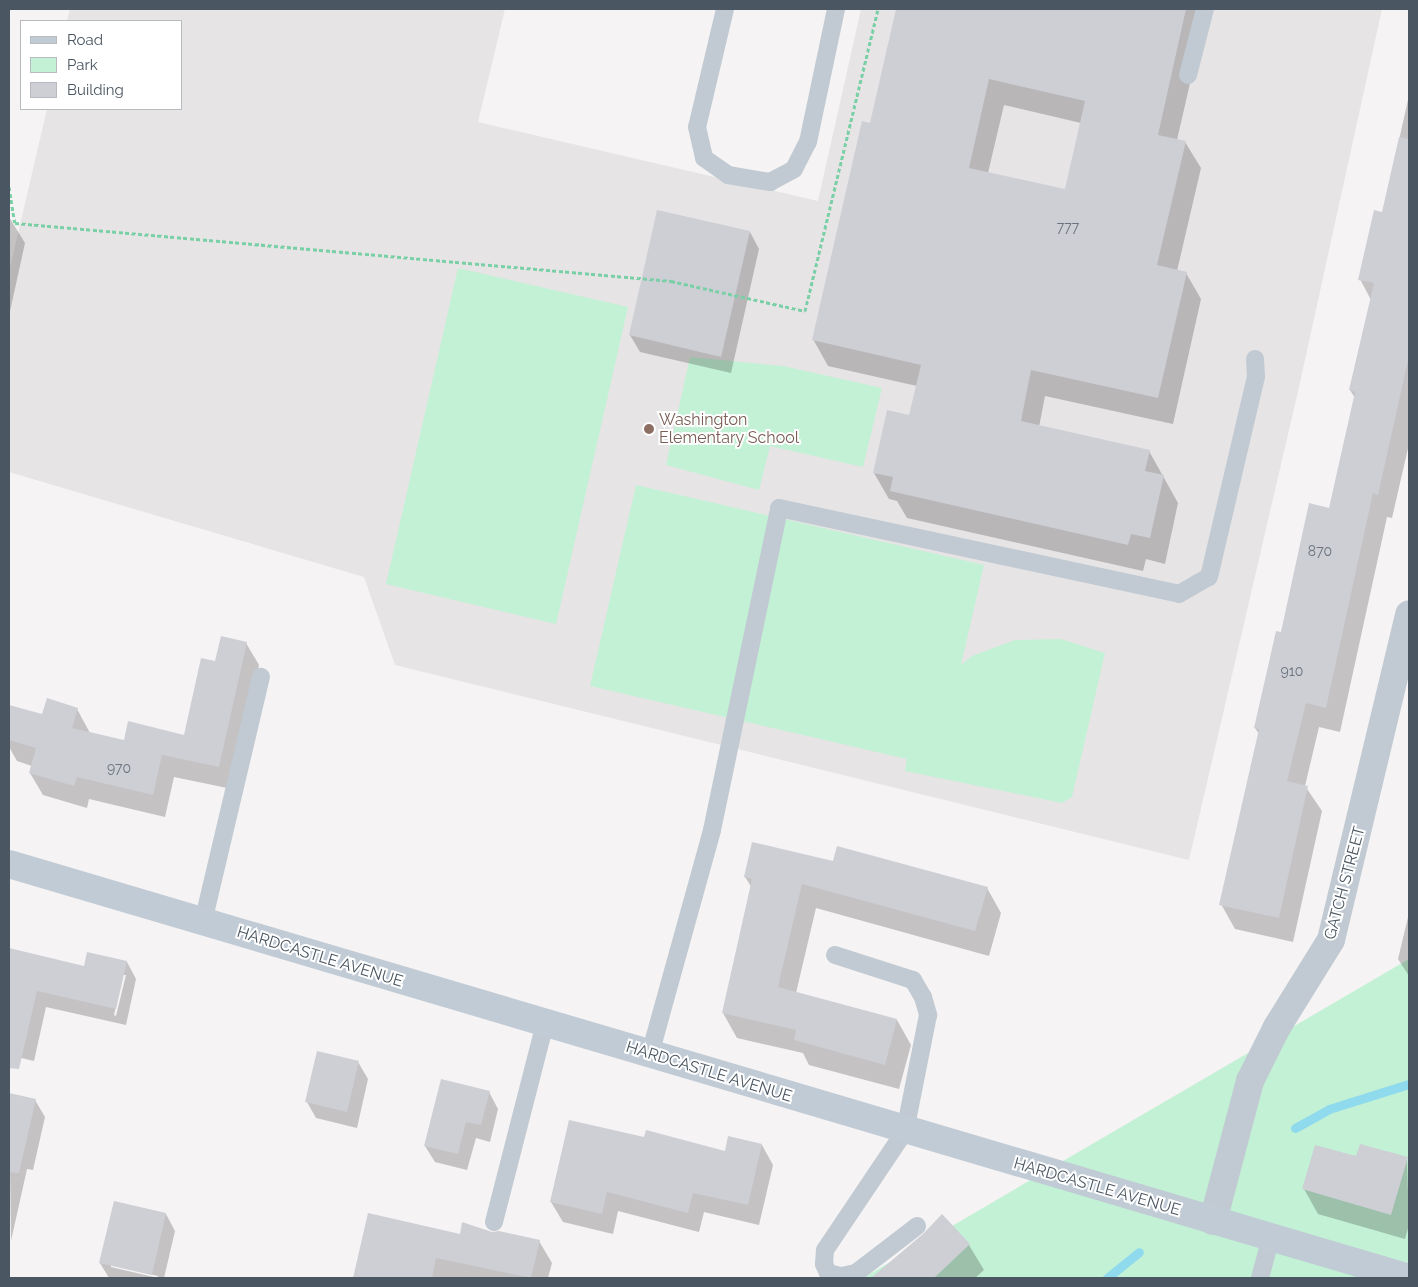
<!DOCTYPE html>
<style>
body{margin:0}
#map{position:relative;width:1418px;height:1287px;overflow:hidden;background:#f5f3f3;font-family:Raleway,sans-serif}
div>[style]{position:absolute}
.education>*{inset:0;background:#e6e4e5}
.green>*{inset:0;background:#c3f1d5}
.shadow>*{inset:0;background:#0003}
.stream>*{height:9px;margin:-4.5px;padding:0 4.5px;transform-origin:4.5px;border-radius:4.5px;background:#90daee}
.building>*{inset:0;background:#cdcfd5}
.path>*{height:3px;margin-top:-1.5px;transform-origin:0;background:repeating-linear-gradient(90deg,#7ad0a6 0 4px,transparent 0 6.5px)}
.lane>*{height:18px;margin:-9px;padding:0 9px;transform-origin:9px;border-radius:9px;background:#c1cad2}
.street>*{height:28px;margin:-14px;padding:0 14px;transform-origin:14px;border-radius:14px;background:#c1cad2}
.secondary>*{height:28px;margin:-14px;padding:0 14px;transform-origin:14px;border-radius:14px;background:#c1cbd6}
.dots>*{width:14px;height:14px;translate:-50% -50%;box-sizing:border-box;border:2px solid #fff;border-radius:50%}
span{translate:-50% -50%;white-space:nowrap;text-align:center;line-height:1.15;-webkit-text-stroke:4px #fff;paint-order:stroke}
.number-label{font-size:14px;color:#6b747e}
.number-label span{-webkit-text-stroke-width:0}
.education-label{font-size:16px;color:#785e54}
.left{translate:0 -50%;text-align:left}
.street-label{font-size:16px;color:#4a5661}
.frame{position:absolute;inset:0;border:10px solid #4a5661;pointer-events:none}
.legend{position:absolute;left:20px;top:20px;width:162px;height:90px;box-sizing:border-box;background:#fff;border:1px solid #b7bbc0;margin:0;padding:6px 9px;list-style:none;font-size:15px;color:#4a5661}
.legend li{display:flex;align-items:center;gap:10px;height:25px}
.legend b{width:25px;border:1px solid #b7bbc0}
</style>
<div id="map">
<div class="education">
<div style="clip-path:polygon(70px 9px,505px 9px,478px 122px,818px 201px,861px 9px,1382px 9px,1299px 387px,1189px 860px,395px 665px,364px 577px,9px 472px,9px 272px,47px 109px,181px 109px,181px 21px,67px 21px)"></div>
</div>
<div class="green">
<div style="clip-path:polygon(458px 268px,628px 307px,556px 624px,386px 584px)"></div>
<div style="clip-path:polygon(690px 357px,783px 366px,882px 388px,863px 467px,770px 446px,759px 490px,666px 465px)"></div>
<div style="clip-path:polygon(636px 485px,984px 565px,961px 665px,972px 656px,1015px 640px,1061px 639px,1105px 653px,1072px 797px,1062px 803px,905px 771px,907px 759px,590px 686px)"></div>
<div style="clip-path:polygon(1409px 959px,1409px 1267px,1381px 1278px,863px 1278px)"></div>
</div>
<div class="shadow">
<div style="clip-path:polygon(evenodd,897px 9px,1199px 9px,1205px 18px,1177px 140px,1185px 142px,1201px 168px,1177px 271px,1186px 273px,1201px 299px,1173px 424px,1045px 396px,1039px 427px,1149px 451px,1178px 503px,1165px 564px,1146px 559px,1143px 571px,907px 518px,897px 501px,889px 499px,874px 473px,910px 417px,917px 386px,828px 366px,813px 339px,871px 124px,897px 9px,1004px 105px,1081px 123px,1066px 191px,988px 173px,1004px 105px)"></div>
<div style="clip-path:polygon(1409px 95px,1409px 444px,1392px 518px,1387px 517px,1340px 732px,1319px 727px,1305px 786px,1322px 811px,1293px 942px,1235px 929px,1221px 904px,1259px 734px,1255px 728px,1282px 634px,1330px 509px,1355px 398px,1350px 390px,1371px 300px,1360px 279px,1383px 213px)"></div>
<div style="clip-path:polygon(9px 217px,25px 243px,9px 316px)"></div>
<div style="clip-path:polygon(750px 232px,759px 249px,731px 373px,640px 352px,630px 335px)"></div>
<div style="clip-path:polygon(246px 643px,259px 665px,232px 789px,174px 777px,165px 817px,89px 799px,87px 808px,43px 795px,30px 773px,32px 766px,17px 761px,9px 747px,9px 723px,13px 707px,43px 716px,77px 709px,90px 733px,125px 741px,185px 736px,216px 662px)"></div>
<div style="clip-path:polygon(834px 862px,987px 888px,1001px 913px,989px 956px,816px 908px,796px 993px,897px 1020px,911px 1045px,899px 1089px,809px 1065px,803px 1053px,737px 1038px,723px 1013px,752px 888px,745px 877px)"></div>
<div style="clip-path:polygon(1409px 913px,1409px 976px,1398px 959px)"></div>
<div style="clip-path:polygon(evenodd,9px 950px,85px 967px,127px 962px,136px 979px,126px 1025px,46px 1007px,34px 1061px,9px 1055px,9px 950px,123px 975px,126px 975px,116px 1016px,114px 1015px,123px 975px)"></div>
<div style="clip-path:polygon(358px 1062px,368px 1079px,357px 1128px,316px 1118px,307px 1102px)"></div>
<div style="clip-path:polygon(489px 1092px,498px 1109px,490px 1142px,476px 1138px,467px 1170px,435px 1162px,425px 1146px)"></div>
<div style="clip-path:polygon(9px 1094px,35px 1100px,45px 1117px,33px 1170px,27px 1169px,11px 1241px)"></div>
<div style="clip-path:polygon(645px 1138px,726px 1152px,762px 1145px,773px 1165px,759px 1225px,704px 1212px,699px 1232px,618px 1211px,613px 1234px,563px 1222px,551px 1202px)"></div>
<div style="clip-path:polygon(1356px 1158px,1407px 1158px,1409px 1225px,1405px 1239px,1318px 1214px,1304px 1189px)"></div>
<div style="clip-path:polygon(evenodd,166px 1214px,175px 1231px,164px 1278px,109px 1278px,100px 1263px,166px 1214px,111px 1265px,158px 1276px,158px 1278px,111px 1267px,111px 1265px)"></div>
<div style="clip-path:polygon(369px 1215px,461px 1236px,492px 1234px,539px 1241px,552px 1263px,548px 1278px,354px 1278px)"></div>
<div style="clip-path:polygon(942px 1216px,969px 1245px,984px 1270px,975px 1278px,875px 1278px,924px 1235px)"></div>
</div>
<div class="stream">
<div style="left:1295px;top:1128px;width:39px;rotate:-29deg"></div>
<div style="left:1329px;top:1109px;width:84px;rotate:-17.4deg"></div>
<div style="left:1107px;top:1278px;width:41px;rotate:-39.1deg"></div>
</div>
<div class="building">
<div style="clip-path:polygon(evenodd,896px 9px,1186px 9px,1158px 135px,1186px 141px,1157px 265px,1187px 272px,1158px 398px,1031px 370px,1021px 421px,1150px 450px,1145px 471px,1164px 475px,1150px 538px,1131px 534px,1128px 545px,890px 491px,893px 477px,873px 473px,887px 410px,909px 415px,921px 365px,812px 340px,862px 121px,870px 123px,896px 9px,989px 79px,1085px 101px,1065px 189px,969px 168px,989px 79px)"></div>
<div style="clip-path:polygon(1399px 137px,1409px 139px,1409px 356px,1378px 495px,1373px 493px,1326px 708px,1306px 703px,1287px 781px,1308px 786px,1279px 918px,1219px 905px,1259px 729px,1254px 728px,1276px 631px,1281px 632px,1309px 503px,1329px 508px,1355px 392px,1349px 390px,1374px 283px,1358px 280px,1374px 210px,1382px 212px)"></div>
<div style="clip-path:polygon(657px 210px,750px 231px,721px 357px,629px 335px)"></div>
<div style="clip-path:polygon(221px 636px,247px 642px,219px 767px,162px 755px,153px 795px,77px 777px,74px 786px,29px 773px,36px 748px,9px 740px,9px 705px,42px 714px,47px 698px,78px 708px,72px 728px,124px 740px,128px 721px,184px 735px,201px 658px,215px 661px)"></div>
<div style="clip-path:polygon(752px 842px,833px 861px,837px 846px,988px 887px,975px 931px,802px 884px,778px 987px,897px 1019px,885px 1065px,794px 1040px,796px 1030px,722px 1013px,752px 879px,744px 877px)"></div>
<div style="clip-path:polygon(9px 948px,84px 966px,87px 952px,127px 961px,116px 1009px,37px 991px,19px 1069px,9px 1068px)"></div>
<div style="clip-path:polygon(317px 1051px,359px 1061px,347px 1112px,305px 1102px)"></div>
<div style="clip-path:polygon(441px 1079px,490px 1091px,481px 1125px,466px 1122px,458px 1154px,424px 1146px)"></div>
<div style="clip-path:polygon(9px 1093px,36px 1099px,19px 1173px,9px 1172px)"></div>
<div style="clip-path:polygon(569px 1120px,644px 1137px,646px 1130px,725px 1151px,728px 1136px,762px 1144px,748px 1205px,693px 1193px,688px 1213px,607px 1192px,602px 1214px,550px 1202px)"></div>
<div style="clip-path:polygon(1360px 1144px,1408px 1157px,1391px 1215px,1302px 1189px,1315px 1145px,1356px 1156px)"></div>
<div style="clip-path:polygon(114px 1201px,166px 1213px,152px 1275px,99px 1263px)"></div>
<div style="clip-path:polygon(368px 1213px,460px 1234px,462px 1222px,492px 1232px,499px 1231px,540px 1240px,531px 1278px,436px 1258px,432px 1278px,353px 1278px)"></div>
<div style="clip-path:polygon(942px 1214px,970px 1244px,934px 1278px,871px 1278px,923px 1234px)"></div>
</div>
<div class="path">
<div style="left:9px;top:187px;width:36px;rotate:81deg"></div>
<div style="left:15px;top:223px;width:659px;rotate:5.05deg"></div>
<div style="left:671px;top:281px;width:137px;rotate:12.6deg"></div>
<div style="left:805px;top:311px;width:311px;rotate:-76.4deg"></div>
</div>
<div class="lane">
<div style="left:725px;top:9px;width:121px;rotate:103.3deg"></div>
<div style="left:697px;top:127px;width:32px;rotate:77deg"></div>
<div style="left:704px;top:158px;width:29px;rotate:35deg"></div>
<div style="left:728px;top:175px;width:43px;rotate:9.5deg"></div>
<div style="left:770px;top:182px;width:27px;rotate:-28deg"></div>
<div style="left:794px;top:169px;width:30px;rotate:-63deg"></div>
<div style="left:808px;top:142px;width:136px;rotate:-78.1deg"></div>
<div style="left:1188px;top:75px;width:68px;rotate:-75.6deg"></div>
<div style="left:203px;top:922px;width:252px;rotate:-76.7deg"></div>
<div style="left:835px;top:955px;width:82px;rotate:17.8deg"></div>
<div style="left:913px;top:980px;width:20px;rotate:60deg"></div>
<div style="left:923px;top:997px;width:19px;rotate:74deg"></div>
<div style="left:928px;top:1015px;width:118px;rotate:101.2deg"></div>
<div style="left:905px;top:1131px;width:143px;rotate:123.9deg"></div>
<div style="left:825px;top:1250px;width:14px;rotate:94deg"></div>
<div style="left:824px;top:1264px;width:10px;rotate:66deg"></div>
<div style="left:828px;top:1273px;width:13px;rotate:13deg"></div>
<div style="left:841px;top:1276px;width:15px;rotate:-11deg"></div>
<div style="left:856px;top:1273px;width:77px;rotate:-37.6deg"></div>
<div style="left:650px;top:1054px;width:232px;rotate:-74.5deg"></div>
<div style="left:712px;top:830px;width:329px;rotate:-78.2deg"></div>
<div style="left:779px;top:508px;width:409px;rotate:12.1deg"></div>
<div style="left:1179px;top:594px;width:34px;rotate:-30deg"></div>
<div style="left:1209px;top:577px;width:205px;rotate:-76.8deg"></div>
<div style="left:1256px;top:377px;width:18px;rotate:-93deg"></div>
<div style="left:494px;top:1222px;width:205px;rotate:-75.6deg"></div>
<div style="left:1260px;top:1278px;width:42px;rotate:-75deg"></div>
</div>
<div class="street">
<div style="left:1213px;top:1221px;width:145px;rotate:-75.2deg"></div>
<div style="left:1250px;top:1081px;width:60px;rotate:-63.4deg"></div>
<div style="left:1277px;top:1027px;width:102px;rotate:-58.2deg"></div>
<div style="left:1331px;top:940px;width:335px;rotate:-76.5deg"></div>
</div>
<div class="secondary">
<div style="left:9px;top:864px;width:1460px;rotate:16.47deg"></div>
</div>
<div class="dots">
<div style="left:649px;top:429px;background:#8d6e63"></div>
</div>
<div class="number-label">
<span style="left:1068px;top:227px">777</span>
<span style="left:1320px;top:551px">870</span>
<span style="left:1292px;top:671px">910</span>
<span style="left:119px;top:768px">970</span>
</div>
<div class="education-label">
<span class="left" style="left:659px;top:429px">Washington<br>Elementary School</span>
</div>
<div class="street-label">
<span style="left:1345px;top:883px;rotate:-75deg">GATCH STREET</span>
<span style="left:320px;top:957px;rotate:17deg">HARDCASTLE AVENUE</span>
<span style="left:709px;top:1072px;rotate:17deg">HARDCASTLE AVENUE</span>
<span style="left:1097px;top:1187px;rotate:16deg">HARDCASTLE AVENUE</span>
</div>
<div class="frame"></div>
<ul class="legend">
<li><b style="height:6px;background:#c1cbd6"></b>Road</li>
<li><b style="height:14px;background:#c3f1d5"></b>Park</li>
<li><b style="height:14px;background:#cdcfd5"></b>Building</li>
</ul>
</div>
